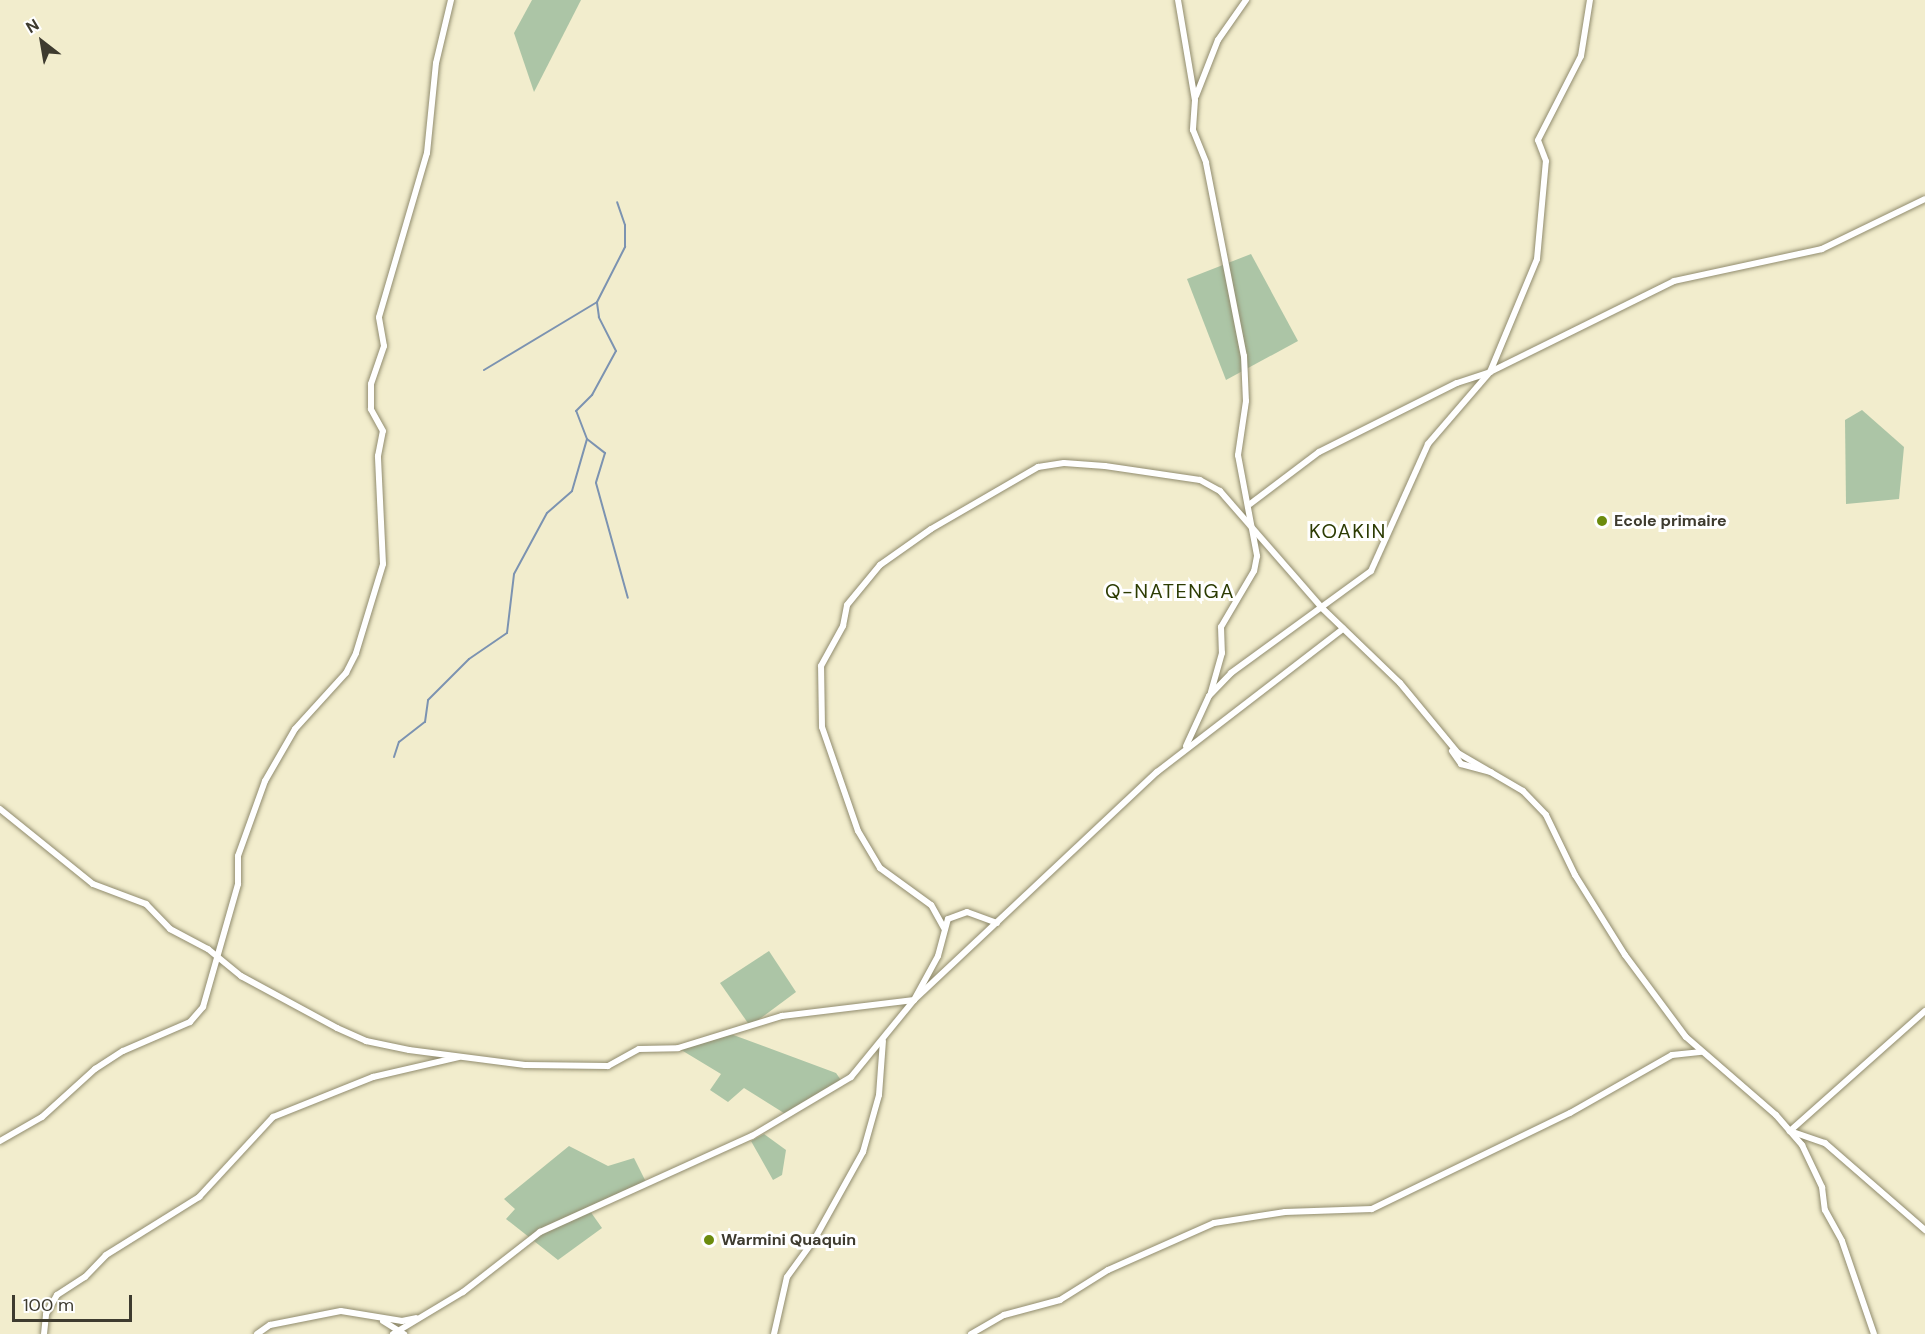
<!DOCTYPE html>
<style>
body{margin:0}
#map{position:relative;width:1925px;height:1334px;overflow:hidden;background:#f2edcd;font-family:"DM Sans",sans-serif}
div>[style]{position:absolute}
.green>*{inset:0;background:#acc5a6}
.stream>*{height:2px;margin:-1px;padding:0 1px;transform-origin:1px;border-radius:1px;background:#7c93b1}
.roads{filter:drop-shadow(0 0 2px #918c6e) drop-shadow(0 0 2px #918c6e)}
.minor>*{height:6px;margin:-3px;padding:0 3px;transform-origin:3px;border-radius:3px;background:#fff}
.dots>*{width:16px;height:16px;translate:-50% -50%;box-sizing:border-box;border:3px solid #fff;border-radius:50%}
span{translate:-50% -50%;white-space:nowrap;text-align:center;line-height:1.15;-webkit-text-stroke:6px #fff;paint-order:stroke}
.poi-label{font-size:16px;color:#3e3b2f;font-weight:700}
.left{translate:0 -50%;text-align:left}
.quarter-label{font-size:20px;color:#2d3c03;letter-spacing:1.5px}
.north{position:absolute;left:12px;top:12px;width:60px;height:60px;-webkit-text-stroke:4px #fff;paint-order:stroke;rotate:329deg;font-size:16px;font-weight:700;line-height:24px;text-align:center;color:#3e3b2f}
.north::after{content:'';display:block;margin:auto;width:21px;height:27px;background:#3e3b2f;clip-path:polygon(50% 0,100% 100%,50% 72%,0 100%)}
.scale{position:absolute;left:12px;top:1295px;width:120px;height:27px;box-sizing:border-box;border:3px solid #3e3b2f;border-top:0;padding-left:8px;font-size:18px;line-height:21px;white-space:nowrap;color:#3e3b2f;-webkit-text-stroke:4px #fff;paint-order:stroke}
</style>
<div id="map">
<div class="green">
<div style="clip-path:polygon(532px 0,581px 0,534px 92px,514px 33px)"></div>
<div style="clip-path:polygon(1251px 254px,1298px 341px,1226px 380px,1187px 279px)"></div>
<div style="clip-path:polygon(1862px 410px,1904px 447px,1899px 499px,1846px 504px,1845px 420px)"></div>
<div style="clip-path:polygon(769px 951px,796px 992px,750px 1026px,720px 983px)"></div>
<div style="clip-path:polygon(728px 1033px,836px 1073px,843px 1083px,787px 1115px,744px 1088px,728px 1102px,710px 1090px,721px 1074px,678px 1048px)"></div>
<div style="clip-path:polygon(764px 1134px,786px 1150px,782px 1175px,773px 1180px,751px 1141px)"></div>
<div style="clip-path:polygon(569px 1146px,608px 1166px,634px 1158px,648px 1186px,590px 1211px,602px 1228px,558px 1260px,506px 1219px,515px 1209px,504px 1199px)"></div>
</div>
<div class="stream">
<div style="left:484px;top:370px;width:132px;rotate:-31deg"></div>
<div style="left:587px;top:439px;width:23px;rotate:38deg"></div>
<div style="left:605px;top:453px;width:31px;rotate:107deg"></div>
<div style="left:596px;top:483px;width:119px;rotate:74.5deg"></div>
<div style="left:394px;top:757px;width:16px;rotate:-72deg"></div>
<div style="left:399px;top:742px;width:33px;rotate:-38deg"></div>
<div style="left:425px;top:722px;width:22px;rotate:-82deg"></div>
<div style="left:428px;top:700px;width:58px;rotate:-45deg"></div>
<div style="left:469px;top:659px;width:46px;rotate:-34.4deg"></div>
<div style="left:507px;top:633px;width:59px;rotate:-83.2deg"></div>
<div style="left:514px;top:574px;width:69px;rotate:-61.6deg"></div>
<div style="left:547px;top:513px;width:33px;rotate:-41deg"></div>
<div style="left:572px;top:491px;width:54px;rotate:-73.9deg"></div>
<div style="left:587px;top:439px;width:30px;rotate:-111deg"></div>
<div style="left:576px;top:411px;width:23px;rotate:-45deg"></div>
<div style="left:592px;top:395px;width:50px;rotate:-61.4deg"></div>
<div style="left:616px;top:351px;width:38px;rotate:-117deg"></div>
<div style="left:599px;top:317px;width:15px;rotate:-98deg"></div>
<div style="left:597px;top:302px;width:62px;rotate:-63deg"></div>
<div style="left:625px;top:247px;width:22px;rotate:-90deg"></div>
<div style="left:625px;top:225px;width:24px;rotate:-109deg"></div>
</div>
<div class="roads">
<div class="minor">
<div style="left:1178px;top:0;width:101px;rotate:80.4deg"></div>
<div style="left:1195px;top:100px;width:30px;rotate:94deg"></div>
<div style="left:1193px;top:130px;width:35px;rotate:68deg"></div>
<div style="left:1206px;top:163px;width:197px;rotate:78.9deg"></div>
<div style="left:1244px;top:356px;width:45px;rotate:87.5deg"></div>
<div style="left:1246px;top:401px;width:55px;rotate:98.4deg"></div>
<div style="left:1238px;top:455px;width:103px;rotate:79.3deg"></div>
<div style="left:1257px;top:556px;width:15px;rotate:101deg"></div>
<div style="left:1254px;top:571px;width:65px;rotate:120.5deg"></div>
<div style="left:1221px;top:627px;width:26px;rotate:88deg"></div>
<div style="left:1222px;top:653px;width:41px;rotate:105.8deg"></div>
<div style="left:1196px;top:96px;width:60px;rotate:-68.6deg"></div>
<div style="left:1218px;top:40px;width:49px;rotate:-55deg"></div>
<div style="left:1250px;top:504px;width:86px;rotate:-37deg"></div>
<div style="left:1319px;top:452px;width:154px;rotate:-26.6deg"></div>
<div style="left:1457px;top:383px;width:35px;rotate:-18deg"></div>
<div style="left:1490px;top:372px;width:122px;rotate:-67.4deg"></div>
<div style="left:1537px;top:259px;width:98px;rotate:-84.8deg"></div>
<div style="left:1546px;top:161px;width:22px;rotate:-111deg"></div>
<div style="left:1538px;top:140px;width:94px;rotate:-62.9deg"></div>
<div style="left:1581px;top:56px;width:57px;rotate:-80.9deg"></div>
<div style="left:1186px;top:746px;width:55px;rotate:-65.3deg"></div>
<div style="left:1209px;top:696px;width:32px;rotate:-46deg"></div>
<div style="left:1231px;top:673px;width:173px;rotate:-36.1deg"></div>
<div style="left:1371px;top:571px;width:139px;rotate:-65.8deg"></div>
<div style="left:1428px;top:444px;width:95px;rotate:-49.3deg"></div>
<div style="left:1490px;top:372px;width:205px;rotate:-26.3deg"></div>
<div style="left:1674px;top:281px;width:151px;rotate:-12.2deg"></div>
<div style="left:1822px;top:249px;width:114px;rotate:-25.9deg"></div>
<div style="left:1452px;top:751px;width:16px;rotate:55deg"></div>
<div style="left:1461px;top:764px;width:31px;rotate:15deg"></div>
<div style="left:0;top:809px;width:119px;rotate:38.9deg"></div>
<div style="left:93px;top:884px;width:57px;rotate:20.7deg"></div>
<div style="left:146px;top:904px;width:35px;rotate:46deg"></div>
<div style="left:170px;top:929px;width:43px;rotate:27.8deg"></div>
<div style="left:208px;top:949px;width:43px;rotate:39.3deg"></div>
<div style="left:241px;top:976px;width:109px;rotate:28.4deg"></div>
<div style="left:337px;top:1028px;width:32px;rotate:24deg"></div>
<div style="left:366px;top:1041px;width:44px;rotate:11.8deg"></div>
<div style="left:409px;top:1050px;width:117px;rotate:7.4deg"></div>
<div style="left:525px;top:1065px;width:83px;rotate:0.7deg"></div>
<div style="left:608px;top:1066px;width:35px;rotate:-29deg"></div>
<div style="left:639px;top:1049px;width:39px;rotate:-1deg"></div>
<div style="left:678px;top:1048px;width:109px;rotate:-17.1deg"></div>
<div style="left:782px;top:1016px;width:133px;rotate:-6.9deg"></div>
<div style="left:914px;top:1000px;width:50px;rotate:-61.4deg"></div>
<div style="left:938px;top:956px;width:38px;rotate:-75deg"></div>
<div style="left:948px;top:919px;width:20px;rotate:-20deg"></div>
<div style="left:967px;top:912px;width:32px;rotate:20deg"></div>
<div style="left:944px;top:928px;width:26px;rotate:-119deg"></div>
<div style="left:931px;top:905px;width:63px;rotate:-144deg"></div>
<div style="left:880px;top:868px;width:43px;rotate:-120.7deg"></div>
<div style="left:858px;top:831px;width:110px;rotate:-109.1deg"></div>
<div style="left:822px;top:727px;width:61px;rotate:-90.9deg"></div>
<div style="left:821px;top:666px;width:46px;rotate:-61.2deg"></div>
<div style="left:843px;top:626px;width:21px;rotate:-79deg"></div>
<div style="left:847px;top:605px;width:52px;rotate:-50.5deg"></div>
<div style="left:880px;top:565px;width:62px;rotate:-35.2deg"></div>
<div style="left:931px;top:529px;width:124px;rotate:-30.1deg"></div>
<div style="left:1038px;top:467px;width:26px;rotate:-9deg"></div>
<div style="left:1064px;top:463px;width:41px;rotate:4.2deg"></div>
<div style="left:1105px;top:466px;width:96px;rotate:8.4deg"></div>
<div style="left:1200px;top:480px;width:23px;rotate:29deg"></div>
<div style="left:1220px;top:491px;width:155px;rotate:48.9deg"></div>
<div style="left:1322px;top:608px;width:108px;rotate:43.9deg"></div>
<div style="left:1400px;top:683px;width:91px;rotate:50.4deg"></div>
<div style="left:1458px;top:753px;width:75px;rotate:30.3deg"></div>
<div style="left:1523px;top:791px;width:33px;rotate:46deg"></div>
<div style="left:1546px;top:815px;width:67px;rotate:64.2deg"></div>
<div style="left:1575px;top:875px;width:94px;rotate:58deg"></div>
<div style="left:1625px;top:955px;width:102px;rotate:53.4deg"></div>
<div style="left:1686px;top:1037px;width:119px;rotate:40.9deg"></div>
<div style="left:1776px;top:1115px;width:40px;rotate:49deg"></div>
<div style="left:1802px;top:1145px;width:47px;rotate:64.5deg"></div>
<div style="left:1822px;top:1187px;width:23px;rotate:83deg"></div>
<div style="left:1825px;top:1210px;width:35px;rotate:61deg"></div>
<div style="left:1842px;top:1241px;width:98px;rotate:71deg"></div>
<div style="left:1925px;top:1011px;width:181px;rotate:138.4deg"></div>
<div style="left:1790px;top:1131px;width:37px;rotate:19deg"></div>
<div style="left:1825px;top:1143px;width:133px;rotate:41deg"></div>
<div style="left:0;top:1141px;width:48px;rotate:-29.7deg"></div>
<div style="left:42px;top:1117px;width:72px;rotate:-42.2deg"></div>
<div style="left:95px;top:1069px;width:33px;rotate:-33deg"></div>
<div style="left:123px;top:1051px;width:73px;rotate:-23.4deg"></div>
<div style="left:190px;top:1022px;width:20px;rotate:-49deg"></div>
<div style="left:203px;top:1007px;width:128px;rotate:-74.1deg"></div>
<div style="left:238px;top:884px;width:28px;rotate:-90deg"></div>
<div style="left:238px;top:856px;width:80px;rotate:-70.2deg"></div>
<div style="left:265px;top:781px;width:60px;rotate:-60deg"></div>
<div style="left:295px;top:729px;width:76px;rotate:-47.7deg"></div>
<div style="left:346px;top:673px;width:22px;rotate:-63deg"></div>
<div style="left:356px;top:653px;width:93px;rotate:-73.1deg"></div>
<div style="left:383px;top:564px;width:108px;rotate:-92.7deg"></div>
<div style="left:378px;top:456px;width:25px;rotate:-79deg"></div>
<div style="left:383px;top:431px;width:25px;rotate:-119deg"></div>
<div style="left:371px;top:409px;width:25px;rotate:-90deg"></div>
<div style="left:371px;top:384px;width:40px;rotate:-71.1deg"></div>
<div style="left:384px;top:346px;width:29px;rotate:-100deg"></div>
<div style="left:379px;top:317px;width:171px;rotate:-73.7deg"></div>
<div style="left:427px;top:153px;width:90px;rotate:-84.3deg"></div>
<div style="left:436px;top:63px;width:65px;rotate:-76.6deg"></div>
<div style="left:383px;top:1321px;width:25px;rotate:32deg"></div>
<div style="left:44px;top:1334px;width:20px;rotate:-84deg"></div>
<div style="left:46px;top:1314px;width:22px;rotate:-60deg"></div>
<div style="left:57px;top:1295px;width:33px;rotate:-33deg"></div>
<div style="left:85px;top:1277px;width:30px;rotate:-46deg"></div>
<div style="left:106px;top:1255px;width:110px;rotate:-31.9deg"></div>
<div style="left:199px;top:1197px;width:109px;rotate:-47.2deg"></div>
<div style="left:273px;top:1117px;width:108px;rotate:-21.8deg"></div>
<div style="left:373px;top:1077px;width:88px;rotate:-13.1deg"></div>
<div style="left:257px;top:1334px;width:16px;rotate:-35deg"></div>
<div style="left:270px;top:1325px;width:72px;rotate:-11.2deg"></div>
<div style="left:341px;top:1311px;width:62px;rotate:9.3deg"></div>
<div style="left:402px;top:1321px;width:14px;rotate:-12deg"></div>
<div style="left:393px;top:1334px;width:82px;rotate:-31deg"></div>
<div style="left:463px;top:1292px;width:98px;rotate:-37.9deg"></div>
<div style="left:540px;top:1232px;width:233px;rotate:-24.4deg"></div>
<div style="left:752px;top:1136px;width:115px;rotate:-30.8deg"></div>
<div style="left:851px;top:1077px;width:99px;rotate:-50.7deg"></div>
<div style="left:914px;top:1000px;width:333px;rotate:-43.2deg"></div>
<div style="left:1157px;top:772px;width:235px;rotate:-37.6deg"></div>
<div style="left:774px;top:1334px;width:58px;rotate:-77.2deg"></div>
<div style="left:787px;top:1277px;width:46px;rotate:-53.9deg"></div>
<div style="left:814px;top:1240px;width:101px;rotate:-60.9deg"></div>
<div style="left:863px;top:1152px;width:59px;rotate:-74.3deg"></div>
<div style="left:879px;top:1095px;width:54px;rotate:-85.8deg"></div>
<div style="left:971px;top:1334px;width:38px;rotate:-30deg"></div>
<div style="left:1004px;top:1315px;width:58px;rotate:-15deg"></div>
<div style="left:1060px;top:1300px;width:57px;rotate:-32deg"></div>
<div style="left:1108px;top:1270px;width:116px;rotate:-23.9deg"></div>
<div style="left:1214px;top:1223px;width:72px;rotate:-8.8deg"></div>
<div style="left:1285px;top:1212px;width:87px;rotate:-2deg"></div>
<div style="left:1372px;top:1209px;width:220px;rotate:-25.9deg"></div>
<div style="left:1570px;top:1113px;width:117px;rotate:-29.6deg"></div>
<div style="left:1672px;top:1055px;width:30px;rotate:-6deg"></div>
</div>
</div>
<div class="dots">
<div style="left:1602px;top:521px;background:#6b8b0d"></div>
<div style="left:709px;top:1240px;background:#6b8b0d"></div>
</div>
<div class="poi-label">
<span class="left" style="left:1614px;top:521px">Ecole primaire</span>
<span class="left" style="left:721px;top:1240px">Warmini Quaquin</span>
</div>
<div class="quarter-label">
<span style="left:1348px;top:531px">KOAKIN</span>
<span style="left:1170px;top:591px">Q-NATENGA</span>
</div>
<div class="north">N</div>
<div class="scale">100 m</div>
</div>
